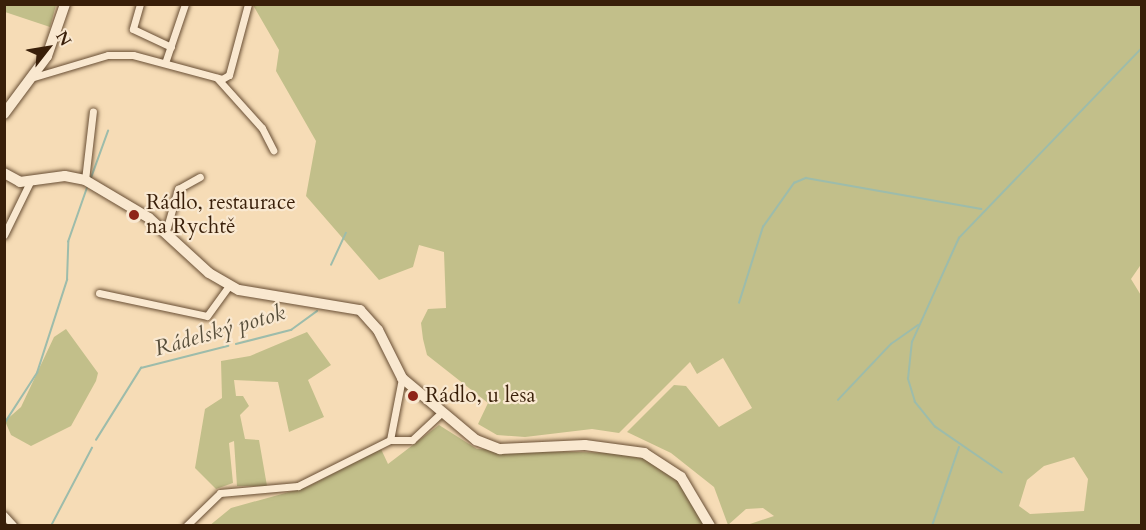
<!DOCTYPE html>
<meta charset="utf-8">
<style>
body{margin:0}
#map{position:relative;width:1146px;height:530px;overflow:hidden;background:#f6dcb6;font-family:Cardo,serif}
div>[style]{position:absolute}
.green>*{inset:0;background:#c2bf8a}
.stream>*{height:1.5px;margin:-0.75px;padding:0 0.75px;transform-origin:0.75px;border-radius:0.75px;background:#9dbcab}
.roads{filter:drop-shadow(0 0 2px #684e34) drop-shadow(0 0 2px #684e34)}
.street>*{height:7px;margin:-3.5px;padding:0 3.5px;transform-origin:3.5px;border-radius:3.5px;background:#f9e8d0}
.secondary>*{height:10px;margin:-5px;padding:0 5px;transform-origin:5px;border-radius:5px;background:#f9e8d0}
.dots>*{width:16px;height:16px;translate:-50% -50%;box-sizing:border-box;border:3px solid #f9e8d0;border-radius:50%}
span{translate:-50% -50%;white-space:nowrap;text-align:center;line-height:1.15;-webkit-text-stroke:4.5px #f9e8d0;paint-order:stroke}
.poi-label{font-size:21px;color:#391f09}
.left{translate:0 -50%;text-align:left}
.water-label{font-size:22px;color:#574e3a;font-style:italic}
.frame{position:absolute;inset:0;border:6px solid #391f09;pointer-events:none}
.north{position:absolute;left:18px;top:18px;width:60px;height:60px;-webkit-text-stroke:4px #f9e8d0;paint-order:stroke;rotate:59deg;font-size:16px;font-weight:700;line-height:24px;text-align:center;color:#391f09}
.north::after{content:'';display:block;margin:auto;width:21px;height:27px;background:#391f09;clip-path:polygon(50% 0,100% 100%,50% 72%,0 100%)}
</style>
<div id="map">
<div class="green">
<div style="clip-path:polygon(5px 4px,56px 4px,56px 5px,50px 27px,5px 12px)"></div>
<div style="clip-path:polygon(evenodd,253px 5px,1141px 5px,1142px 263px,1131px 279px,1142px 297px,1141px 525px,747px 525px,774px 516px,763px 508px,746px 509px,728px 525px,714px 487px,671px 453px,627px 432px,674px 385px,686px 386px,719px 427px,752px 408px,723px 358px,697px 374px,690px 362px,619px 433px,592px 429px,525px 437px,497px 435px,478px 424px,488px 403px,427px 355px,423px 339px,421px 323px,428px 309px,446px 308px,444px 252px,419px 245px,413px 267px,379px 280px,306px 196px,316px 141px,276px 71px,279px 50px,253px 5px,1074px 457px,1088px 479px,1084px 511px,1030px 514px,1019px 506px,1027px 480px,1044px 466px,1074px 457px)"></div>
<div style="clip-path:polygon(66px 329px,98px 373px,96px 381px,71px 426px,31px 446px,11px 435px,5px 421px,21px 407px,54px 337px)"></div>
<div style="clip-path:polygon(307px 332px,331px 365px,308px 380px,324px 417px,289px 432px,278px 382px,234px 380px,236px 396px,243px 396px,249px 406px,240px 415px,245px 439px,259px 440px,267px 486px,237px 486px,234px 441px,229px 443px,233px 483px,216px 489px,195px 468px,205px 409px,222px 398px,221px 361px,250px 356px)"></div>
<div style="clip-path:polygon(439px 425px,477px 449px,612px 453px,645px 459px,684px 486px,706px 526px,209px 526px,231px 508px,307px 487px,381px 449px,388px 464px)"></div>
</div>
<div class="stream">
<div style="left:91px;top:178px;width:50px;rotate:-70.1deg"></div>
<div style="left:331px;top:265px;width:35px;rotate:-65deg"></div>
<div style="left:739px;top:303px;width:80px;rotate:-72.5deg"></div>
<div style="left:763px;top:227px;width:54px;rotate:-54.8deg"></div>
<div style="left:794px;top:183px;width:13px;rotate:-23deg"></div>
<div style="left:806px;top:178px;width:178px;rotate:10deg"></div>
<div style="left:236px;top:344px;width:57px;rotate:-14.3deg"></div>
<div style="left:291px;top:330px;width:32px;rotate:-36deg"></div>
<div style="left:838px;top:400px;width:77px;rotate:-46.6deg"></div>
<div style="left:891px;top:344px;width:33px;rotate:-35deg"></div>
<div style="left:4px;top:424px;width:61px;rotate:-57.1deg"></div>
<div style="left:37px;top:373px;width:98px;rotate:-72.1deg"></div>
<div style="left:67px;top:280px;width:38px;rotate:-88deg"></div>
<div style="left:68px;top:242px;width:60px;rotate:-70.7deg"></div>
<div style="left:96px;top:440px;width:85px;rotate:-58deg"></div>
<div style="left:141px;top:368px;width:90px;rotate:-14.2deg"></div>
<div style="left:1002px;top:473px;width:81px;rotate:-145.5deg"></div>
<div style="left:935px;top:427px;width:32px;rotate:-129deg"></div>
<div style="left:915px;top:402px;width:24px;rotate:-107deg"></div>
<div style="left:908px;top:379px;width:37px;rotate:-84deg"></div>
<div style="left:912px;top:342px;width:114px;rotate:-65.7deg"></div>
<div style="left:959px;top:238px;width:264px;rotate:-46.1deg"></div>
<div style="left:51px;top:526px;width:88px;rotate:-62.3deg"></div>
<div style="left:932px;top:526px;width:83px;rotate:-71.1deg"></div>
</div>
<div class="roads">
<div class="street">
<div style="left:140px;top:4px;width:26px;rotate:106deg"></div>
<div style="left:133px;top:29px;width:42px;rotate:25.3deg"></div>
<div style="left:165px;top:63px;width:62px;rotate:-71.3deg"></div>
<div style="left:34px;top:77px;width:77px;rotate:-16.6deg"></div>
<div style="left:108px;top:55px;width:25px"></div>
<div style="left:133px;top:55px;width:92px;rotate:15.1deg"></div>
<div style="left:222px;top:79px;width:8px;rotate:-30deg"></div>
<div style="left:229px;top:75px;width:73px;rotate:-75deg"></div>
<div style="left:217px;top:78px;width:67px;rotate:48deg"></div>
<div style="left:262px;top:128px;width:25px;rotate:63deg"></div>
<div style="left:85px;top:180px;width:69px;rotate:-83.4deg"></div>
<div style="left:166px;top:231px;width:44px;rotate:-74.1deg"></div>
<div style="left:178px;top:189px;width:25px;rotate:-29deg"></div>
<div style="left:4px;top:235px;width:59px;rotate:-63.9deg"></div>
<div style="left:99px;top:293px;width:110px;rotate:12deg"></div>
<div style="left:207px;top:316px;width:37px;rotate:-54deg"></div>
<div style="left:390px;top:440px;width:63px;rotate:-79deg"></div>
<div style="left:4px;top:515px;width:15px;rotate:48deg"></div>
<div style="left:186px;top:526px;width:47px;rotate:-44.1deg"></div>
<div style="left:220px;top:493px;width:78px;rotate:-5.1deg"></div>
<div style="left:298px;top:486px;width:103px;rotate:-26.6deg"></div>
<div style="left:390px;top:440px;width:22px"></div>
<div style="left:412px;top:440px;width:38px;rotate:-43deg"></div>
</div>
<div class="secondary">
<div style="left:4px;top:114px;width:72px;rotate:-53.4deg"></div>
<div style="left:47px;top:56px;width:55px;rotate:-70.9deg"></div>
<div style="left:4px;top:173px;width:18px;rotate:29deg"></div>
<div style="left:20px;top:182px;width:45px;rotate:-7.6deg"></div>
<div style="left:65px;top:176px;width:20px;rotate:11deg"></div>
<div style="left:85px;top:180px;width:74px;rotate:30.7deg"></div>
<div style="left:149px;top:218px;width:81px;rotate:42.5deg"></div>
<div style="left:209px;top:273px;width:34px;rotate:30deg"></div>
<div style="left:239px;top:290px;width:123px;rotate:9.4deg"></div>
<div style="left:360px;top:310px;width:27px;rotate:48deg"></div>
<div style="left:378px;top:330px;width:54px;rotate:63.4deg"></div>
<div style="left:402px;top:378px;width:97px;rotate:40deg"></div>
<div style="left:476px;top:440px;width:26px;rotate:21deg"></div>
<div style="left:500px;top:449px;width:85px;rotate:-2.7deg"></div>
<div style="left:585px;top:445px;width:60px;rotate:7.7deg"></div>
<div style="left:644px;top:453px;width:44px;rotate:33deg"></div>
<div style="left:681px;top:477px;width:57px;rotate:59.4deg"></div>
</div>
</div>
<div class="dots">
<div style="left:134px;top:215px;background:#8f2418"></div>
<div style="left:413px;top:396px;background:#8f2418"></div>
</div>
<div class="poi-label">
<span class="left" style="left:146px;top:215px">Rádlo, restaurace<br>na Rychtě</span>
<span class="left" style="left:425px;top:396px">Rádlo, u lesa</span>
</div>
<div class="water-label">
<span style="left:220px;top:331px;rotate:-16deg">Rádelský potok</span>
</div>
<div class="frame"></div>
<div class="north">N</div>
</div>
